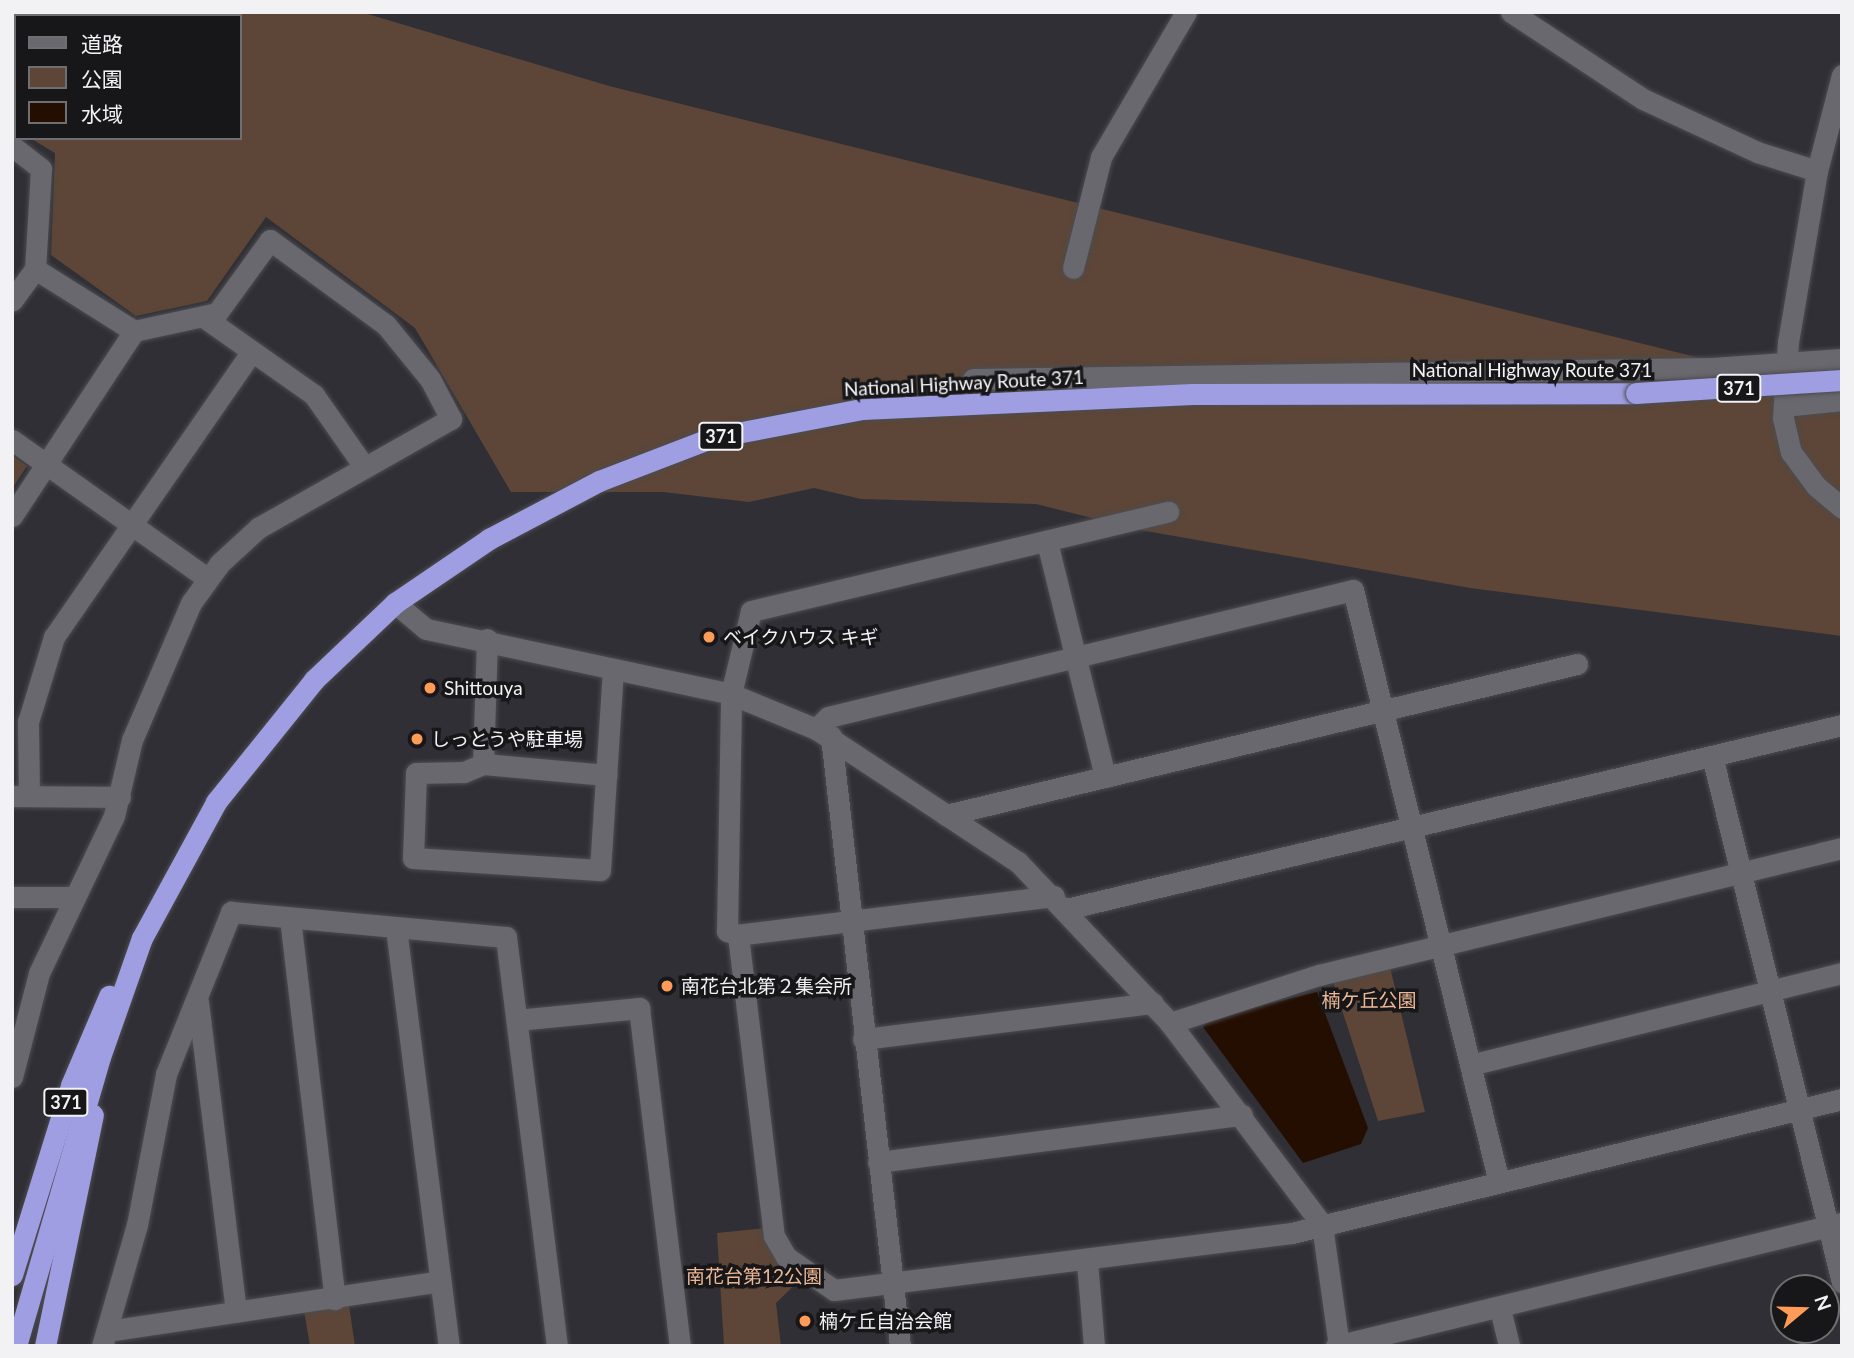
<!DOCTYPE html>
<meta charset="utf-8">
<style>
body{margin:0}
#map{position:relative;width:1854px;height:1358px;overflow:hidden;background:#2f2f35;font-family:Lato,"Noto Sans JP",sans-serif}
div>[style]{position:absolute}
.green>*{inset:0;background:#5d4637}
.water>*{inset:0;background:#240e01}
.roads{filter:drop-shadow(0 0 2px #4c4c50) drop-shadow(0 0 2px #4c4c50)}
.street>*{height:21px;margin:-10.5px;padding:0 10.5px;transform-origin:10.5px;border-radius:10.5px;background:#68686e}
.secondary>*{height:21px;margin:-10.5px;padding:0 10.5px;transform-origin:10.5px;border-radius:10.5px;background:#68686e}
.highway>*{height:21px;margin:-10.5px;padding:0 10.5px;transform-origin:10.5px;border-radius:10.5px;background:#9f9ee2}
.bridges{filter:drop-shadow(0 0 2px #4c4c50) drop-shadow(0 0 2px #4c4c50)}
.highway-bridge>*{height:21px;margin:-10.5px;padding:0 10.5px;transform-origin:10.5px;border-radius:10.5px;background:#9f9ee2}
.dots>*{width:19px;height:19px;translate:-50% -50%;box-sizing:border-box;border:4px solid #17171a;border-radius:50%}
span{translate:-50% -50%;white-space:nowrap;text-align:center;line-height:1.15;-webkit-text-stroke:7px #17171a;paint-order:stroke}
.shield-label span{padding:2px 5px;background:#17171a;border:2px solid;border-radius:5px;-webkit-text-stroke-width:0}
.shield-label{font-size:18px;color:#f2f2f5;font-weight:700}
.street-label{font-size:19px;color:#f2f2f5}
.poi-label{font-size:19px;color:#f2f2f5}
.left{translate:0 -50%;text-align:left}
.park-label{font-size:19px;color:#ecb795}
.frame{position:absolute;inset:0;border:14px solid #f2f2f5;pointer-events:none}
.legend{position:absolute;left:14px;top:14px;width:228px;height:126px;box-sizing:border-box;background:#17171a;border:2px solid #6f6f72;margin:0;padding:9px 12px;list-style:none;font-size:21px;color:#f2f2f5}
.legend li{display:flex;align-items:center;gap:14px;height:35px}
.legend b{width:35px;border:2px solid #6f6f72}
.north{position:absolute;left:1770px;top:1274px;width:70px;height:70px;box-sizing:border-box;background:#17171a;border:2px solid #6f6f72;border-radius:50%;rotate:71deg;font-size:19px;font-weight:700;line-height:28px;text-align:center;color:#f2f2f5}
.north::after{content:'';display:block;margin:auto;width:24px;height:32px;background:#fe9c57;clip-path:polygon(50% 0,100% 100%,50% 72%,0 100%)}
</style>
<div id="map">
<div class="green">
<div style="clip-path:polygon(12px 12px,361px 12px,609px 86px,1744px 369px,1842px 403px,1842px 636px,1470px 588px,1140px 530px,1036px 504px,861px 499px,814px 488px,749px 502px,663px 492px,511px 492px,415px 328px,266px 217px,207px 301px,136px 316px,51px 255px,55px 153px,30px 138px,240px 138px,240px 16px,16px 16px,16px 130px)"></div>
<div style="clip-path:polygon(12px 455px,27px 466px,12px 489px)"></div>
<div style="clip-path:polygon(1389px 963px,1425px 1112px,1378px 1121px,1331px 976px)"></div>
<div style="clip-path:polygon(767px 1228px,804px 1276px,776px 1303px,781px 1346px,724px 1346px,717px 1233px)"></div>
<div style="clip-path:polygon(349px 1305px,355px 1346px,310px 1346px,304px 1311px)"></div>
</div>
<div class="water">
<div style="clip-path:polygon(1317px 992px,1368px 1128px,1361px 1144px,1303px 1163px,1203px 1027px,1211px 1018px)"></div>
</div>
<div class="roads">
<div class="street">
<div style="left:1511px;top:12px;width:158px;rotate:33.4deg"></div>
<div style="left:1643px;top:99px;width:126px;rotate:24.9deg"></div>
<div style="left:1757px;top:152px;width:63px;rotate:17.6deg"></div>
<div style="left:1842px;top:75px;width:99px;rotate:104.6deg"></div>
<div style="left:1817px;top:171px;width:173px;rotate:99.6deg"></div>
<div style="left:1788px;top:342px;width:76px;rotate:93.8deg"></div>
<div style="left:1783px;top:418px;width:35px;rotate:77deg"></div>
<div style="left:1791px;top:452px;width:42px;rotate:53.7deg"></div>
<div style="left:1816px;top:486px;width:34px;rotate:40deg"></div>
<div style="left:12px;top:146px;width:37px;rotate:38deg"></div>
<div style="left:41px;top:169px;width:100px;rotate:93.4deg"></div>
<div style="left:35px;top:269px;width:39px;rotate:126deg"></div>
<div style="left:1073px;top:268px;width:114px;rotate:-75.8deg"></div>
<div style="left:1101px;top:157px;width:168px;rotate:-59.6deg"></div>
<div style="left:205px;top:318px;width:133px;rotate:35.2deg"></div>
<div style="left:314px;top:395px;width:85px;rotate:55deg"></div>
<div style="left:973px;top:379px;width:739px;rotate:-0.85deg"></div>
<div style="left:1712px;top:368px;width:130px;rotate:-4deg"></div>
<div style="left:1784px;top:406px;width:58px;rotate:-5.9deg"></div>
<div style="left:12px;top:440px;width:239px;rotate:35.3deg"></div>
<div style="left:12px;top:516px;width:222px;rotate:-56.6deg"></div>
<div style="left:1047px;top:542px;width:242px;rotate:76.1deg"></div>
<div style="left:487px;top:639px;width:125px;rotate:91.8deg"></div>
<div style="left:483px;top:764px;width:21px;rotate:157deg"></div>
<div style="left:464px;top:772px;width:48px;rotate:178.8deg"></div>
<div style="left:416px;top:773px;width:85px;rotate:92deg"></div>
<div style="left:413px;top:858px;width:187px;rotate:3.7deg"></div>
<div style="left:600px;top:870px;width:201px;rotate:-86.3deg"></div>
<div style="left:816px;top:729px;width:17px;rotate:-45deg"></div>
<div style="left:828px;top:717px;width:540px;rotate:-13.6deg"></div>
<div style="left:1353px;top:590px;width:610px;rotate:76.15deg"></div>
<div style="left:831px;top:736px;width:614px;rotate:83.55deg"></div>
<div style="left:1712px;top:756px;width:542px;rotate:76.12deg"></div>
<div style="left:483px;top:764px;width:124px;rotate:5.1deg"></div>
<div style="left:29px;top:795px;width:73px;rotate:-90.8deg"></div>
<div style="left:28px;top:722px;width:89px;rotate:-73deg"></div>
<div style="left:54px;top:637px;width:346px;rotate:-55.3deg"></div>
<div style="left:12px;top:796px;width:108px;rotate:0.5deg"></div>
<div style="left:946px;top:815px;width:649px;rotate:-13.46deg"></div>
<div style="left:1054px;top:896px;width:318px;rotate:173deg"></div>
<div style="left:738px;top:935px;width:12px;rotate:-160deg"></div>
<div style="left:727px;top:931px;width:237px;rotate:-89deg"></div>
<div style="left:731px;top:694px;width:85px;rotate:-76.5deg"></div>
<div style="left:751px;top:611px;width:429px;rotate:-13.4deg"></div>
<div style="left:12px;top:897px;width:62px"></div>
<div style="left:1066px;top:909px;width:798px;rotate:-13.34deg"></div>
<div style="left:290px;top:918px;width:384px;rotate:83.3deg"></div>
<div style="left:396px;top:928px;width:421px;rotate:82.8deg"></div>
<div style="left:738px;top:935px;width:303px;rotate:83.2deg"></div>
<div style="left:774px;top:1236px;width:24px;rotate:60deg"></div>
<div style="left:786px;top:1257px;width:58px;rotate:34.5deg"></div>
<div style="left:834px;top:1290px;width:462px;rotate:-7.1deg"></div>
<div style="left:1292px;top:1233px;width:566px;rotate:-13.69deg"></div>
<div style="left:198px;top:1002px;width:312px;rotate:83deg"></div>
<div style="left:517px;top:1020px;width:123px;rotate:-5.6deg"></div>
<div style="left:639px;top:1008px;width:340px;rotate:83.1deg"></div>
<div style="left:1170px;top:1023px;width:157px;rotate:-17.9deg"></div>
<div style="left:1319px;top:975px;width:538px;rotate:-13.65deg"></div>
<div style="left:863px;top:1039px;width:292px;rotate:-7.1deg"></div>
<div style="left:1470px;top:1065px;width:383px;rotate:-13.9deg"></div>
<div style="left:12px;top:1077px;width:107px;rotate:-75.4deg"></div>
<div style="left:39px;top:973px;width:174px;rotate:-64.5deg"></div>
<div style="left:114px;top:816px;width:78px;rotate:-76.7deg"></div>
<div style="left:132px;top:740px;width:149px;rotate:-66.7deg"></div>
<div style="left:191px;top:603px;width:49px;rotate:-54.1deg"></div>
<div style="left:220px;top:563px;width:52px;rotate:-42.6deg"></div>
<div style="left:258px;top:528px;width:222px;rotate:-29.5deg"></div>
<div style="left:451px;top:419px;width:45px;rotate:-117.7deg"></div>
<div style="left:430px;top:379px;width:70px;rotate:-129.2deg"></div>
<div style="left:386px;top:325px;width:144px;rotate:-143.8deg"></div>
<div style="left:270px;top:240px;width:90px;rotate:126deg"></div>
<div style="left:217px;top:313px;width:85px;rotate:167.8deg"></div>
<div style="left:134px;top:331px;width:117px;rotate:-147.9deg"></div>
<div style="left:878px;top:1162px;width:367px;rotate:-7.4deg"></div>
<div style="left:1087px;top:1261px;width:85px;rotate:85.3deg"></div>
<div style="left:1500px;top:1309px;width:38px;rotate:76deg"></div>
<div style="left:107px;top:1331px;width:337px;rotate:-8.5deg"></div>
<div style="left:102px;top:1346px;width:126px;rotate:-73.9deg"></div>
<div style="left:137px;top:1225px;width:154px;rotate:-79.1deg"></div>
<div style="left:166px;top:1074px;width:175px;rotate:-68.1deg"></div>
<div style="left:231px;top:912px;width:276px;rotate:5.2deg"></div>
<div style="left:506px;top:937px;width:412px;rotate:82.9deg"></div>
<div style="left:1336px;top:1346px;width:520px;rotate:-13.69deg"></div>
</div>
<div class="secondary">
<div style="left:395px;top:603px;width:40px;rotate:40deg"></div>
<div style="left:426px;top:629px;width:312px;rotate:12deg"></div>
<div style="left:731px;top:694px;width:92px;rotate:22.4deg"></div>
<div style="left:816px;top:729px;width:242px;rotate:33.4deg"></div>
<div style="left:1018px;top:862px;width:221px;rotate:46.6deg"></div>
<div style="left:1170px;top:1023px;width:253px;rotate:53deg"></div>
<div style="left:1322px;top:1225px;width:122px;rotate:82deg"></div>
</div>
<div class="highway">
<div style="left:12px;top:1275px;width:199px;rotate:-72.7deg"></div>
<div style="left:71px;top:1085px;width:97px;rotate:-66.9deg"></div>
<div style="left:16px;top:1346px;width:301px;rotate:-73.8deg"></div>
<div style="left:100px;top:1057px;width:126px;rotate:-70.6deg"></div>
<div style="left:142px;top:938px;width:155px;rotate:-61.4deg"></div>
<div style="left:216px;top:802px;width:156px;rotate:-51.2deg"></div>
<div style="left:314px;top:680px;width:112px;rotate:-43.5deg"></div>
<div style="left:395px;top:603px;width:114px;rotate:-34.2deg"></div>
<div style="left:489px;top:539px;width:124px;rotate:-27.8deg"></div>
<div style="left:599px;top:481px;width:120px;rotate:-21deg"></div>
<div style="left:711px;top:438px;width:154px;rotate:-10.9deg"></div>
<div style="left:862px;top:409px;width:331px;rotate:-2.6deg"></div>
<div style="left:1193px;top:394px;width:443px;rotate:-0.1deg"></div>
<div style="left:45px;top:1346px;width:236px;rotate:-78.3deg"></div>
</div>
</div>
<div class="bridges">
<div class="highway-bridge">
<div style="left:1636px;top:393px;width:206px;rotate:-3.6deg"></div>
</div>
</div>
<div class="dots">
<div style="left:709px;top:637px;background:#fe9c57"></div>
<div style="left:430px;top:688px;background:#fe9c57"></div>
<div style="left:417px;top:739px;background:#fe9c57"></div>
<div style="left:667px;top:986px;background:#fe9c57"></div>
<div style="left:805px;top:1321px;background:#fe9c57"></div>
</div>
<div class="shield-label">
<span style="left:1739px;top:388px">371</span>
<span style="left:721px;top:436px">371</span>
<span style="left:66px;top:1102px">371</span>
</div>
<div class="street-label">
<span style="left:1532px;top:370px">National Highway Route 371</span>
<span style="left:964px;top:383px;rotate:-3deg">National Highway Route 371</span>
</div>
<div class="poi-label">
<span class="left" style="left:723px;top:637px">ベイクハウス キギ</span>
<span class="left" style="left:444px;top:688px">Shittouya</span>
<span class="left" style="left:431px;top:739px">しっとうや駐車場</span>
<span class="left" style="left:681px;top:986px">南花台北第２集会所</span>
<span class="left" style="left:819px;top:1321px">楠ケ丘自治会館</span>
</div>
<div class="park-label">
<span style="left:1369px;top:1000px">楠ケ丘公園</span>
<span style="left:754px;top:1276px">南花台第12公園</span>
</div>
<div class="frame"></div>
<ul class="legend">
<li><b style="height:9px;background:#68686e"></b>道路</li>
<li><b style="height:19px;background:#5d4637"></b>公園</li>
<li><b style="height:19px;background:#240e01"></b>水域</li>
</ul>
<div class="north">N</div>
</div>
